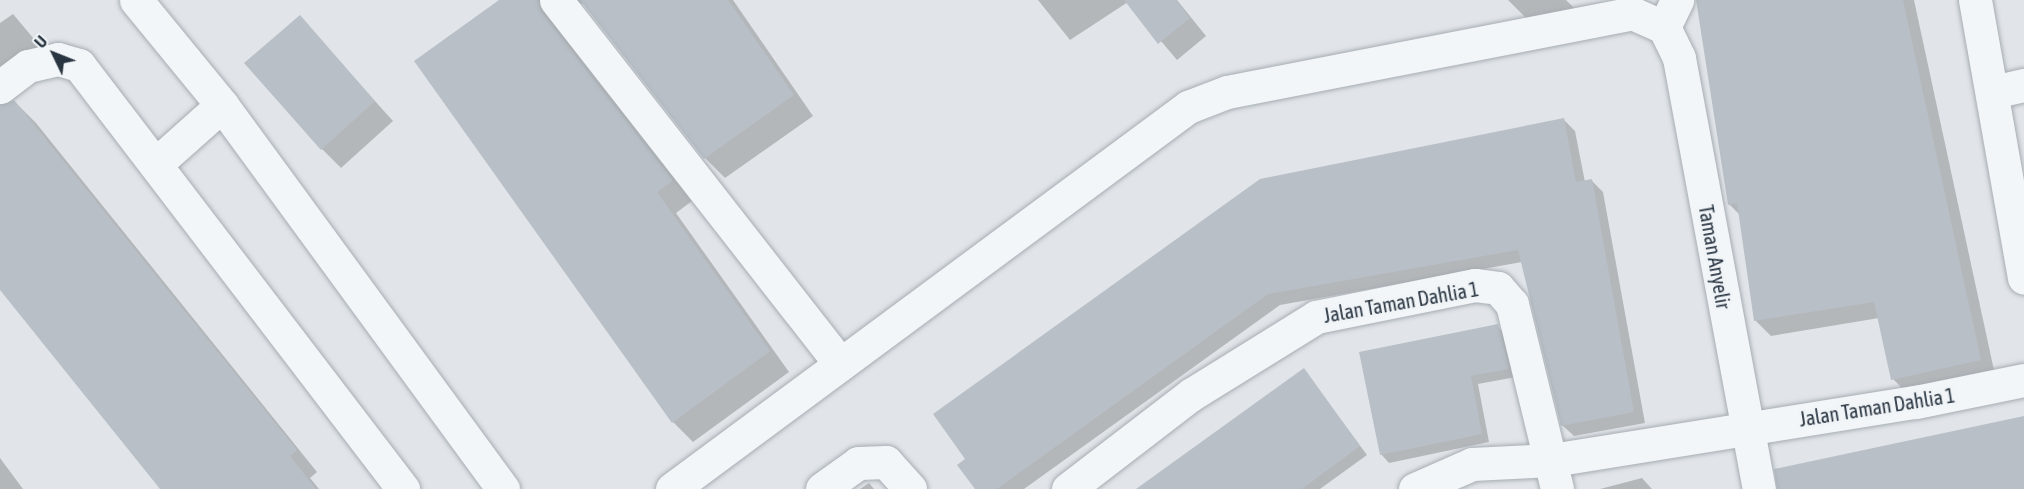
<!DOCTYPE html>
<style>
body{margin:0}
#map{position:relative;width:2024px;height:489px;overflow:hidden;background:#e1e5e9;font-family:"Asap Condensed",sans-serif}
div>[style]{position:absolute}
.shadow>*{inset:0;background:#0003}
.building>*{inset:0;background:#b8bfc6}
.roads{filter:drop-shadow(0 0 2px #a6adb3) drop-shadow(0 0 2px #a6adb3)}
.minor>*{height:33px;margin:-16.5px;padding:0 16.5px;transform-origin:16.5px;border-radius:16.5px;background:#f3f6f8}
span{translate:-50% -50%;white-space:nowrap;text-align:center;line-height:1.15;-webkit-text-stroke:6px #f0f4f7;paint-order:stroke}
.street-label{font-size:20px;color:#293541}
.north{position:absolute;left:24px;top:24px;width:60px;height:60px;-webkit-text-stroke:4px #f0f4f7;paint-order:stroke;rotate:313deg;font-size:16px;font-weight:700;line-height:24px;text-align:center;color:#293541}
.north::after{content:'';display:block;margin:auto;width:21px;height:27px;background:#293541;clip-path:polygon(50% 0,100% 100%,50% 72%,0 100%)}
</style>
<div id="map">
<div class="shadow">
<div style="clip-path:polygon(502px 0,733px 0,813px 116px,725px 178px,705px 158px,586px 5px,574px 1px,557px 23px,692px 201px,676px 213px,789px 372px,693px 442px,673px 422px)"></div>
<div style="clip-path:polygon(1038px 0,1177px 0,1206px 36px,1177px 60px,1128px 2px,1070px 40px)"></div>
<div style="clip-path:polygon(1508px 0,1566px 0,1580px 14px,1535px 27px)"></div>
<div style="clip-path:polygon(1697px 0,1914px 0,1995px 375px,1908px 394px,1893px 379px,1879px 318px,1771px 336px,1756px 321px,1740px 215px,1729px 204px)"></div>
<div style="clip-path:polygon(13px 14px,50px 58px,0 93px,0 23px)"></div>
<div style="clip-path:polygon(299px 17px,393px 121px,341px 168px,322px 149px)"></div>
<div style="clip-path:polygon(14px 101px,36px 123px,317px 472px,310px 478px,319px 489px,161px 489px,0 287px,0 107px)"></div>
<div style="clip-path:polygon(1563px 119px,1575px 131px,1585px 182px,1592px 181px,1603px 192px,1645px 423px,1574px 436px,1562px 425px,1522px 262px,1280px 305px,1024px 489px,977px 489px,959px 465px)"></div>
<div style="clip-path:polygon(1497px 326px,1505px 334px,1516px 377px,1478px 384px,1489px 442px,1389px 463px,1381px 454px)"></div>
<div style="clip-path:polygon(1304px 370px,1367px 455px,1320px 489px,1138px 489px)"></div>
<div style="clip-path:polygon(0 458px,23px 489px,0 489px)"></div>
<div style="clip-path:polygon(1642px 478px,1652px 489px,1600px 489px)"></div>
<div style="clip-path:polygon(869px 483px,874px 489px,860px 489px)"></div>
</div>
<div class="building">
<div style="clip-path:polygon(499px 0,538px 0,541px 12px,673px 181px,657px 192px,770px 351px,672px 423px,414px 61px)"></div>
<div style="clip-path:polygon(580px 0,728px 0,794px 95px,704px 159px)"></div>
<div style="clip-path:polygon(1124px 0,1176px 0,1190px 18px,1158px 44px)"></div>
<div style="clip-path:polygon(1696px 0,1903px 0,1981px 360px,1891px 380px,1874px 302px,1754px 321px,1737px 203px,1728px 205px)"></div>
<div style="clip-path:polygon(300px 15px,375px 101px,321px 150px,244px 63px)"></div>
<div style="clip-path:polygon(14px 100px,297px 450px,290px 456px,316px 489px,160px 489px,0 290px,0 105px)"></div>
<div style="clip-path:polygon(1564px 118px,1576px 182px,1592px 179px,1634px 412px,1561px 426px,1518px 250px,1268px 294px,997px 489px,975px 489px,957px 465px,965px 459px,933px 414px,1260px 179px)"></div>
<div style="clip-path:polygon(1498px 324px,1509px 369px,1471px 376px,1482px 434px,1380px 455px,1359px 352px)"></div>
<div style="clip-path:polygon(1304px 368px,1360px 446px,1302px 489px,1136px 489px)"></div>
<div style="clip-path:polygon(2024px 416px,2024px 489px,1777px 489px,1774px 469px)"></div>
</div>
<div class="roads">
<div class="minor">
<div style="left:136px;top:0;width:136px;rotate:50.7deg"></div>
<div style="left:222px;top:105px;width:476px;rotate:53.8deg"></div>
<div style="left:556px;top:0;width:462px;rotate:52deg"></div>
<div style="left:1975px;top:0;width:282px;rotate:80deg"></div>
<div style="left:1664px;top:27px;width:34px;rotate:64deg"></div>
<div style="left:1679px;top:58px;width:438px;rotate:79.5deg"></div>
<div style="left:1664px;top:27px;width:30px;rotate:-64deg"></div>
<div style="left:0;top:87px;width:35px;rotate:-37deg"></div>
<div style="left:28px;top:66px;width:31px;rotate:-13deg"></div>
<div style="left:58px;top:59px;width:22px;rotate:16deg"></div>
<div style="left:79px;top:65px;width:534px;rotate:52.61deg"></div>
<div style="left:1993px;top:92px;width:32px;rotate:-13deg"></div>
<div style="left:157px;top:163px;width:87px;rotate:-41.7deg"></div>
<div style="left:672px;top:489px;width:642px;rotate:-36.51deg"></div>
<div style="left:1188px;top:107px;width:42px;rotate:-21deg"></div>
<div style="left:1227px;top:92px;width:413px;rotate:-11deg"></div>
<div style="left:1632px;top:13px;width:35px;rotate:24deg"></div>
<div style="left:822px;top:489px;width:44px;rotate:-35.8deg"></div>
<div style="left:858px;top:463px;width:28px;rotate:-2deg"></div>
<div style="left:886px;top:462px;width:36px;rotate:48deg"></div>
<div style="left:1068px;top:489px;width:156px;rotate:-37.5deg"></div>
<div style="left:1192px;top:394px;width:146px;rotate:-31.8deg"></div>
<div style="left:1316px;top:317px;width:162px;rotate:-11.4deg"></div>
<div style="left:1475px;top:285px;width:23px;rotate:7deg"></div>
<div style="left:1498px;top:288px;width:21px;rotate:49deg"></div>
<div style="left:1512px;top:304px;width:190px;rotate:76.3deg"></div>
<div style="left:1415px;top:489px;width:62px;rotate:-23.7deg"></div>
<div style="left:1472px;top:464px;width:80px;rotate:-2.9deg"></div>
<div style="left:1552px;top:460px;width:369px;rotate:-9.1deg"></div>
<div style="left:1916px;top:402px;width:110px;rotate:-11.5deg"></div>
</div>
</div>
<div class="street-label">
<span style="left:1715px;top:257px;rotate:80deg">Taman Anyelir</span>
<span style="left:1401px;top:302px;rotate:-10deg">Jalan Taman Dahlia 1</span>
<span style="left:1877px;top:407px;rotate:-9deg">Jalan Taman Dahlia 1</span>
</div>
<div class="north">U</div>
</div>
